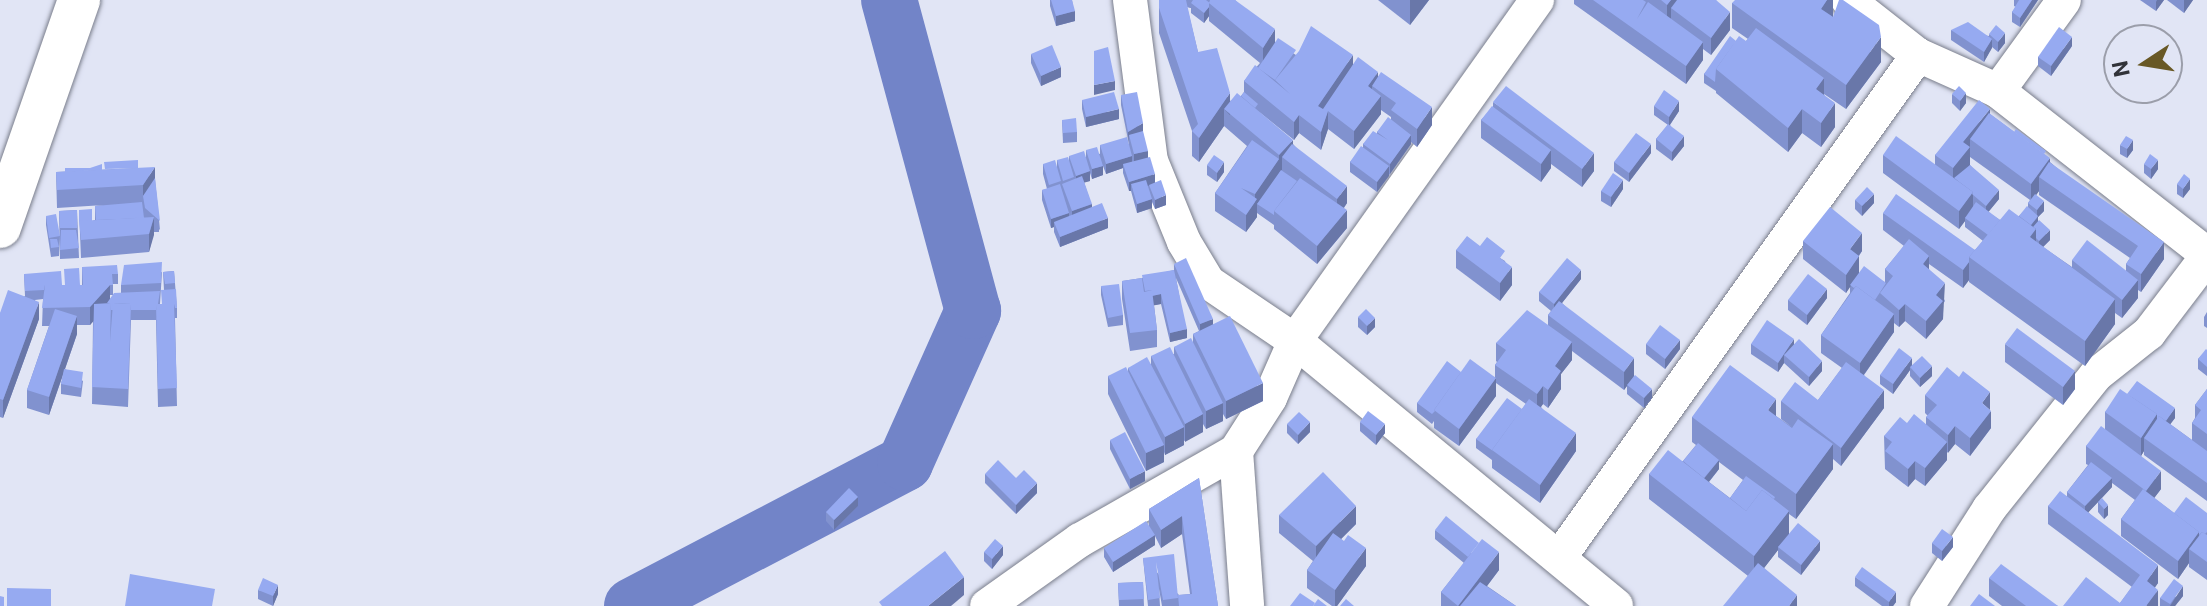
<!DOCTYPE html>
<style>
body{margin:0}
#map{position:relative;width:2207px;height:606px;overflow:hidden;background:#e1e5f5;font-family:Roboto,sans-serif}
div>[style]{position:absolute}
.river>*{height:56px;margin:-28px;padding:0 28px;transform-origin:28px;border-radius:28px;background:#7284c8}
.roads{filter:drop-shadow(0 0 2px #7a7e8c) drop-shadow(0 0 2px #7a7e8c)}
.minor>*{height:34px;margin:-17px;padding:0 17px;transform-origin:17px;border-radius:17px;background:#fff}
.tertiary>*{height:42px;margin:-21px;padding:0 21px;transform-origin:21px;border-radius:21px;background:#fff}
.wall>*{inset:0;background:#8192cf}
.shaded-wall>*{inset:0;background:#6977a9}
.building>*{inset:0;background:#96aaf1}
span{translate:-50% -50%;white-space:nowrap;text-align:center;line-height:1.15;-webkit-text-stroke:7px #e1e5f5;paint-order:stroke}
.north{position:absolute;left:2103px;top:24px;width:80px;height:80px;box-sizing:border-box;background:#e1e5f5;border:2px solid #9b9eaa;border-radius:50%;rotate:258deg;font-size:22px;font-weight:700;line-height:32px;text-align:center;color:#313339}
.north::after{content:'';display:block;margin:auto;width:28px;height:36px;background:#685825;clip-path:polygon(50% 0,100% 100%,50% 72%,0 100%)}
</style>
<div id="map">
<div class="river">
<div style="left:632px;top:606px;width:308px;rotate:-27.6deg"></div>
<div style="left:905px;top:463px;width:167px;rotate:-65.9deg"></div>
<div style="left:973px;top:311px;width:322px;rotate:-105.1deg"></div>
</div>
<div class="roads">
<div class="minor">
<div style="left:1130px;top:0;width:162px;rotate:82.6deg"></div>
<div style="left:1151px;top:161px;width:87px;rotate:67.8deg"></div>
<div style="left:1184px;top:242px;width:47px;rotate:59deg"></div>
<div style="left:1208px;top:282px;width:105px;rotate:34.1deg"></div>
<div style="left:1295px;top:341px;width:62px;rotate:113.7deg"></div>
<div style="left:1270px;top:398px;width:63px;rotate:122.7deg"></div>
<div style="left:1236px;top:451px;width:155px;rotate:85.9deg"></div>
<div style="left:1537px;top:0;width:418px;rotate:125.4deg"></div>
<div style="left:1295px;top:341px;width:416px;rotate:39.5deg"></div>
<div style="left:1848px;top:0;width:89px;rotate:38.2deg"></div>
<div style="left:1918px;top:55px;width:88px;rotate:24.2deg"></div>
<div style="left:1998px;top:91px;width:265px;rotate:38deg"></div>
<div style="left:1998px;top:91px;width:112px;rotate:-54deg"></div>
<div style="left:1559px;top:558px;width:618px;rotate:-54.48deg"></div>
<div style="left:987px;top:606px;width:114px;rotate:-35.4deg"></div>
<div style="left:1080px;top:540px;width:180px;rotate:-29.7deg"></div>
<div style="left:1927px;top:606px;width:115px;rotate:-57.4deg"></div>
<div style="left:1989px;top:509px;width:171px;rotate:-51.4deg"></div>
<div style="left:2096px;top:375px;width:68px;rotate:-38.4deg"></div>
<div style="left:2149px;top:333px;width:96px;rotate:-52.7deg"></div>
</div>
<div class="tertiary">
<div style="left:0;top:227px;width:240px;rotate:-70.8deg"></div>
</div>
</div>
<div class="wall">
<div style="clip-path:polygon(1050px 0,1072px 0,1075px 21px,1056px 26px,1050px 6px)"></div>
<div style="clip-path:polygon(evenodd,1159px 0,1235px 0,1275px 42px,1296px 55px,1353px 64px,1378px 76px,1432px 125px,1417px 147px,1411px 142px,1411px 144px,1377px 192px,1350px 172px,1350px 162px,1363px 147px,1363px 144px,1377px 134px,1377px 132px,1391px 119px,1391px 117px,1381px 110px,1381px 114px,1354px 149px,1328px 129px,1321px 150px,1299px 133px,1294px 140px,1258px 111px,1293px 144px,1347px 203px,1344px 208px,1347px 228px,1317px 264px,1274px 229px,1274px 225px,1257px 213px,1257px 208px,1257px 217px,1246px 232px,1215px 211px,1215px 193px,1247px 146px,1224px 126px,1199px 162px,1192px 156px,1192px 131px,1159px 33px,1159px 0,1187px 7px,1190px 8px,1191px 8px,1191px 13px,1204px 23px,1209px 16px,1209px 21px,1260px 63px,1244px 81px,1244px 92px,1241px 96px,1230px 101px,1198px 52px,1187px 7px)"></div>
<div style="clip-path:polygon(1378px 0,1429px 0,1410px 25px)"></div>
<div style="clip-path:polygon(1574px 0,1716px 0,1730px 30px,1711px 55px,1703px 49px,1703px 60px,1686px 84px,1574px 4px)"></div>
<div style="clip-path:polygon(1833px 0,1833px 17px,1881px 62px,1846px 109px,1824px 94px,1835px 127px,1821px 147px,1802px 133px,1788px 152px,1716px 93px,1716px 91px,1704px 83px,1704px 74px,1736px 41px,1746px 41px,1748px 39px,1732px 28px,1732px 3px)"></div>
<div style="clip-path:polygon(2014px 0,2038px 0,2020px 27px,2012px 22px,2012px 12px,2016px 7px,2014px 6px)"></div>
<div style="clip-path:polygon(2140px 0,2164px 0,2156px 11px)"></div>
<div style="clip-path:polygon(2167px 0,2193px 0,2184px 13px)"></div>
<div style="clip-path:polygon(1951px 30px,1989px 36px,1989px 34px,2005px 43px,1998px 52px,1992px 47px,1984px 62px,1951px 40px)"></div>
<div style="clip-path:polygon(2072px 46px,2051px 76px,2038px 66px,2038px 57px)"></div>
<div style="clip-path:polygon(1031px 54px,1061px 77px,1041px 86px,1031px 63px)"></div>
<div style="clip-path:polygon(1952px 94px,1966px 103px,1960px 111px,1952px 103px)"></div>
<div style="clip-path:polygon(1121px 95px,1143px 133px,1148px 157px,1155px 182px,1166px 205px,1155px 209px,1152px 202px,1152px 208px,1137px 213px,1131px 191px,1129px 191px,1123px 173px,1123px 168px,1106px 174px,1103px 166px,1103px 175px,1092px 179px,1090px 173px,1090px 181px,1084px 182px,1092px 207px,1108px 228px,1060px 247px,1054px 232px,1054px 227px,1051px 228px,1042px 200px,1042px 190px,1047px 189px,1043px 174px,1043px 164px,1057px 167px,1057px 160px,1069px 162px,1069px 156px,1086px 157px,1086px 150px,1100px 154px,1100px 145px,1129px 144px,1121px 105px)"></div>
<div style="clip-path:polygon(1082px 100px,1119px 119px,1086px 127px,1082px 109px)"></div>
<div style="clip-path:polygon(1493px 102px,1594px 171px,1582px 187px,1551px 164px,1551px 168px,1541px 182px,1481px 138px,1481px 120px,1493px 107px)"></div>
<div style="clip-path:polygon(1654px 106px,1679px 111px,1670px 125px,1684px 146px,1672px 161px,1656px 149px,1656px 139px,1668px 125px,1654px 115px)"></div>
<div style="clip-path:polygon(evenodd,1990px 114px,2046px 156px,2050px 162px,2164px 259px,2141px 292px,2138px 290px,2138px 298px,2122px 318px,2115px 313px,2115px 324px,2085px 366px,1969px 282px,1969px 280px,1963px 288px,1929px 264px,1929px 269px,1945px 301px,1943px 304px,1943px 319px,1926px 339px,1905px 321px,1899px 327px,1894px 323px,1894px 332px,1864px 375px,1884px 408px,1841px 466px,1833px 459px,1833px 469px,1796px 519px,1789px 514px,1789px 534px,1820px 550px,1801px 575px,1778px 557px,1778px 550px,1764px 568px,1797px 606px,1748px 576px,1649px 499px,1649px 474px,1683px 461px,1696px 445px,1692px 442px,1692px 417px,1776px 416px,1792px 427px,1781px 419px,1781px 401px,1818px 400px,1842px 368px,1821px 353px,1821px 335px,1850px 293px,1850px 286px,1846px 293px,1803px 259px,1803px 241px,1862px 251px,1859px 256px,1859px 273px,1885px 282px,1885px 269px,1904px 246px,1883px 230px,1883px 213px,1975px 250px,1983px 241px,1965px 227px,1965px 221px,1959px 229px,1883px 173px,1883px 155px,1935px 165px,1935px 155px,1990px 114px,1970px 151px,1970px 157px,2030px 200px,2028px 203px,2028px 207px,2019px 216px,2000px 220px,1988px 212px,1999px 199px,1970px 165px,1970px 151px,1990px 114px,2039px 191px,2039px 195px,2130px 258px,2126px 264px,2126px 271px,2072px 260px,2072px 267px,2043px 247px,2050px 240px,2038px 221px,2038px 217px,2044px 211px,2036px 195px,2039px 191px,1990px 114px,1719px 462px,1743px 480px,1730px 498px,1709px 482px,1719px 469px,1719px 462px)"></div>
<div style="clip-path:polygon(1062px 120px,1077px 132px,1077px 142px,1063px 143px)"></div>
<div style="clip-path:polygon(2120px 145px,2133px 150px,2127px 158px,2120px 154px)"></div>
<div style="clip-path:polygon(1651px 153px,1629px 182px,1614px 171px,1614px 162px)"></div>
<div style="clip-path:polygon(2144px 164px,2158px 169px,2151px 179px,2144px 173px)"></div>
<div style="clip-path:polygon(1207px 165px,1224px 172px,1217px 182px,1207px 175px)"></div>
<div style="clip-path:polygon(138px 168px,155px 179px,160px 230px,159px 229px,159px 232px,154px 232px,149px 252px,81px 258px,79px 210px,92px 221px,95px 220px,95px 206px,104px 205px,57px 208px,56px 172px)"></div>
<div style="clip-path:polygon(2177px 184px,2190px 189px,2183px 198px,2177px 194px)"></div>
<div style="clip-path:polygon(1623px 189px,1611px 207px,1601px 201px,1601px 191px)"></div>
<div style="clip-path:polygon(1855px 200px,1874px 203px,1862px 216px,1855px 209px)"></div>
<div style="clip-path:polygon(77px 210px,79px 258px,60px 259px,59px 211px)"></div>
<div style="clip-path:polygon(46px 216px,60px 236px,59px 256px,51px 257px,46px 225px)"></div>
<div style="clip-path:polygon(1480px 246px,1505px 261px,1512px 285px,1500px 301px,1456px 268px,1456px 250px)"></div>
<div style="clip-path:polygon(1174px 264px,1263px 401px,1226px 419px,1223px 414px,1223px 421px,1206px 429px,1203px 424px,1203px 432px,1184px 441px,1184px 445px,1165px 455px,1164px 452px,1164px 462px,1146px 471px,1108px 394px,1108px 376px,1128px 373px,1128px 368px,1151px 364px,1151px 356px,1174px 354px,1174px 347px,1193px 342px,1193px 334px,1199px 331px,1176px 278px,1187px 338px,1170px 342px,1161px 304px,1154px 305px,1157px 330px,1157px 347px,1130px 351px,1122px 299px,1122px 281px,1142px 278px,1174px 270px)"></div>
<div style="clip-path:polygon(82px 267px,118px 274px,118px 284px,113px 284px,113px 295px,110px 295px,110px 299px,121px 293px,121px 285px,162px 272px,160px 304px,162px 304px,164px 290px,163px 272px,174px 271px,177px 308px,177px 318px,175px 318px,177px 406px,158px 407px,156px 320px,131px 320px,128px 407px,92px 404px,93px 321px,90px 325px,77px 325px,77px 334px,65px 369px,83px 381px,81px 397px,61px 394px,61px 384px,64px 372px,49px 415px,27px 408px,27px 390px,49px 326px,42px 326px,43px 299px,35px 300px,39px 319px,3px 418px,0 417px,0 313px,25px 296px,24px 274px,62px 285px,82px 285px)"></div>
<div style="clip-path:polygon(1581px 279px,1562px 303px,1634px 376px,1652px 398px,1644px 408px,1627px 394px,1627px 386px,1624px 390px,1572px 351px,1572px 360px,1561px 374px,1561px 389px,1548px 408px,1543px 404px,1541px 407px,1576px 451px,1540px 503px,1492px 468px,1492px 460px,1476px 448px,1476px 439px,1522px 409px,1526px 404px,1496px 383px,1496px 396px,1459px 446px,1434px 428px,1434px 421px,1432px 424px,1417px 412px,1417px 403px,1461px 372px,1495px 377px,1495px 365px,1497px 362px,1496px 361px,1496px 343px,1548px 325px,1548px 315px,1551px 311px,1539px 301px,1539px 292px)"></div>
<div style="clip-path:polygon(1101px 286px,1123px 315px,1123px 325px,1108px 327px,1101px 295px)"></div>
<div style="clip-path:polygon(1827px 298px,1807px 325px,1788px 310px,1788px 300px)"></div>
<div style="clip-path:polygon(2207px 312px,2207px 328px,2204px 326px,2204px 317px)"></div>
<div style="clip-path:polygon(1358px 317px,1375px 327px,1367px 335px,1358px 327px)"></div>
<div style="clip-path:polygon(1646px 344px,1680px 349px,1665px 369px,1646px 354px)"></div>
<div style="clip-path:polygon(1751px 344px,1794px 344px,1822px 371px,1809px 386px,1784px 363px,1778px 372px,1751px 354px)"></div>
<div style="clip-path:polygon(2005px 344px,2075px 389px,2063px 405px,2005px 362px)"></div>
<div style="clip-path:polygon(2207px 350px,2207px 376px,2198px 369px,2198px 359px)"></div>
<div style="clip-path:polygon(1912px 365px,1932px 376px,1920px 387px,1910px 376px,1910px 370px,1893px 394px,1880px 384px,1880px 375px)"></div>
<div style="clip-path:polygon(2207px 389px,2207px 501px,2144px 455px,2144px 451px,2141px 456px,2161px 489px,2154px 498px,2174px 513px,2207px 513px,2207px 580px,2189px 567px,2189px 563px,2178px 579px,2121px 536px,2121px 519px,2135px 500px,2112px 483px,2112px 487px,2100px 500px,2108px 515px,2104px 519px,2098px 512px,2098px 502px,2088px 512px,2158px 583px,2155px 587px,2158px 606px,2120px 603px,2132px 587px,2048px 524px,2048px 506px,2067px 496px,2067px 492px,2088px 465px,2086px 464px,2086px 446px,2105px 429px,2105px 412px,2127px 394px,2175px 418px,2170px 424px,2192px 440px,2192px 423px,2195px 418px,2195px 405px)"></div>
<div style="clip-path:polygon(1925px 395px,1990px 410px,1991px 428px,1970px 456px,1955px 444px,1947px 453px,1947px 460px,1925px 486px,1915px 479px,1908px 487px,1885px 469px,1884px 436px,1907px 423px,1926px 424px,1926px 417px,1928px 416px,1925px 413px)"></div>
<div style="clip-path:polygon(1360px 422px,1385px 433px,1376px 445px,1360px 431px)"></div>
<div style="clip-path:polygon(1287px 424px,1310px 432px,1298px 444px,1287px 433px)"></div>
<div style="clip-path:polygon(1110px 440px,1145px 481px,1130px 489px,1110px 449px)"></div>
<div style="clip-path:polygon(985px 474px,1016px 478px,1037px 493px,1016px 514px,985px 483px)"></div>
<div style="clip-path:polygon(1199px 478px,1218px 606px,1162px 606px,1159px 589px,1160px 606px,1148px 606px,1143px 558px,1179px 595px,1190px 594px,1182px 534px,1161px 548px,1155px 536px,1155px 545px,1113px 572px,1104px 557px,1104px 548px,1149px 527px,1149px 509px)"></div>
<div style="clip-path:polygon(858px 506px,834px 530px,826px 521px,826px 512px)"></div>
<div style="clip-path:polygon(1279px 515px,1356px 524px,1341px 539px,1366px 566px,1337px 606px,1332px 606px,1307px 588px,1307px 570px,1313px 561px,1279px 533px)"></div>
<div style="clip-path:polygon(1435px 530px,1499px 570px,1487px 586px,1516px 606px,1441px 606px,1441px 592px,1464px 563px,1435px 539px)"></div>
<div style="clip-path:polygon(1932px 543px,1953px 547px,1942px 561px,1932px 553px)"></div>
<div style="clip-path:polygon(984px 552px,1003px 555px,992px 569px,984px 561px)"></div>
<div style="clip-path:polygon(1855px 577px,1896px 602px,1893px 606px,1882px 606px,1855px 586px)"></div>
<div style="clip-path:polygon(1989px 578px,2058px 606px,2002px 606px,1989px 596px)"></div>
<div style="clip-path:polygon(1143px 582px,1144px 606px,1119px 606px,1118px 583px)"></div>
<div style="clip-path:polygon(258px 590px,278px 594px,273px 606px,258px 599px)"></div>
<div style="clip-path:polygon(2183px 596px,2175px 606px,2160px 606px,2160px 598px)"></div>
</div>
<div class="shaded-wall">
<div style="clip-path:polygon(1410px 0,1429px 0,1410px 25px)"></div>
<div style="clip-path:polygon(1671px 0,1686px 0,1671px 8px,1671px 18px,1667px 23px,1667px 5px)"></div>
<div style="clip-path:polygon(1827px 0,1833px 0,1833px 17px,1821px 9px)"></div>
<div style="clip-path:polygon(2032px 0,2038px 0,2020px 27px,2020px 18px)"></div>
<div style="clip-path:polygon(2157px 0,2164px 0,2156px 11px,2156px 2px)"></div>
<div style="clip-path:polygon(2184px 0,2193px 0,2184px 13px)"></div>
<div style="clip-path:polygon(1209px 7px,1209px 16px,1204px 23px,1204px 13px)"></div>
<div style="clip-path:polygon(1075px 11px,1075px 21px,1056px 26px,1056px 16px)"></div>
<div style="clip-path:polygon(1730px 12px,1730px 30px,1711px 55px,1711px 38px)"></div>
<div style="clip-path:polygon(1275px 29px,1275px 47px,1263px 66px,1263px 48px)"></div>
<div style="clip-path:polygon(2005px 33px,2005px 43px,1998px 52px,1998px 42px)"></div>
<div style="clip-path:polygon(1881px 37px,1881px 62px,1846px 109px,1846px 85px)"></div>
<div style="clip-path:polygon(2072px 37px,2072px 46px,2051px 76px,2051px 66px)"></div>
<div style="clip-path:polygon(1992px 39px,1992px 48px,1984px 62px,1984px 52px)"></div>
<div style="clip-path:polygon(1703px 42px,1703px 60px,1686px 84px,1686px 66px)"></div>
<div style="clip-path:polygon(1353px 55px,1353px 73px,1318px 124px,1318px 106px)"></div>
<div style="clip-path:polygon(1061px 67px,1061px 77px,1041px 86px,1041px 76px)"></div>
<div style="clip-path:polygon(1378px 72px,1378px 90px,1372px 86px,1372px 99px,1368px 86px)"></div>
<div style="clip-path:polygon(1824px 78px,1824px 103px,1816px 89px)"></div>
<div style="clip-path:polygon(1115px 81px,1115px 90px,1094px 95px,1094px 85px)"></div>
<div style="clip-path:polygon(1230px 93px,1230px 115px,1224px 109px,1224px 126px,1199px 162px,1199px 138px)"></div>
<div style="clip-path:polygon(1966px 93px,1966px 103px,1960px 111px,1960px 101px)"></div>
<div style="clip-path:polygon(1381px 96px,1381px 114px,1354px 149px,1354px 131px)"></div>
<div style="clip-path:polygon(1679px 101px,1679px 111px,1669px 126px,1669px 117px)"></div>
<div style="clip-path:polygon(1835px 103px,1835px 127px,1821px 147px,1821px 123px)"></div>
<div style="clip-path:polygon(1432px 107px,1432px 125px,1417px 147px,1417px 129px)"></div>
<div style="clip-path:polygon(1119px 109px,1119px 119px,1086px 127px,1086px 117px)"></div>
<div style="clip-path:polygon(1802px 109px,1802px 133px,1788px 152px,1788px 128px)"></div>
<div style="clip-path:polygon(1990px 109px,1990px 127px,1970px 139px,1970px 165px,1953px 186px,1953px 168px,1963px 142px)"></div>
<div style="clip-path:polygon(1328px 111px,1328px 129px,1321px 150px,1321px 132px)"></div>
<div style="clip-path:polygon(1299px 115px,1299px 133px,1294px 140px,1294px 122px)"></div>
<div style="clip-path:polygon(1143px 123px,1143px 133px,1129px 135px,1128px 142px,1128px 132px)"></div>
<div style="clip-path:polygon(1411px 135px,1411px 144px,1390px 174px,1390px 164px)"></div>
<div style="clip-path:polygon(1684px 136px,1684px 146px,1672px 161px,1672px 152px)"></div>
<div style="clip-path:polygon(1293px 140px,1293px 158px,1282px 157px,1282px 170px,1279px 173px,1279px 155px)"></div>
<div style="clip-path:polygon(2133px 140px,2133px 150px,2127px 158px,2127px 149px)"></div>
<div style="clip-path:polygon(1651px 144px,1651px 153px,1629px 182px,1629px 173px)"></div>
<div style="clip-path:polygon(1551px 150px,1551px 168px,1541px 182px,1541px 164px)"></div>
<div style="clip-path:polygon(1148px 151px,1148px 160px,1134px 164px,1134px 154px)"></div>
<div style="clip-path:polygon(1594px 153px,1594px 171px,1582px 187px,1582px 169px)"></div>
<div style="clip-path:polygon(1132px 156px,1132px 166px,1123px 164px,1123px 168px,1106px 174px,1106px 164px)"></div>
<div style="clip-path:polygon(2050px 158px,2050px 176px,2039px 177px,2039px 191px,2031px 202px,2031px 184px)"></div>
<div style="clip-path:polygon(1279px 159px,1279px 177px,1257px 204px,1257px 217px,1246px 232px,1246px 215px,1255px 202px,1255px 194px)"></div>
<div style="clip-path:polygon(2158px 160px,2158px 169px,2151px 179px,2151px 169px)"></div>
<div style="clip-path:polygon(1224px 162px,1224px 172px,1217px 182px,1217px 173px)"></div>
<div style="clip-path:polygon(1103px 166px,1103px 175px,1092px 179px,1092px 169px)"></div>
<div style="clip-path:polygon(1389px 166px,1389px 176px,1377px 192px,1377px 182px)"></div>
<div style="clip-path:polygon(155px 167px,155px 185px,143px 196px,143px 203px,143px 185px)"></div>
<div style="clip-path:polygon(1090px 171px,1090px 181px,1076px 185px,1076px 176px)"></div>
<div style="clip-path:polygon(1155px 174px,1155px 184px,1133px 190px,1131px 184px,1131px 191px,1129px 191px,1129px 182px)"></div>
<div style="clip-path:polygon(2190px 179px,2190px 189px,2183px 198px,2183px 189px)"></div>
<div style="clip-path:polygon(1623px 180px,1623px 189px,1611px 207px,1611px 197px)"></div>
<div style="clip-path:polygon(1347px 186px,1347px 203px,1337px 217px,1337px 199px)"></div>
<div style="clip-path:polygon(1999px 190px,1999px 199px,1986px 215px,1986px 206px)"></div>
<div style="clip-path:polygon(1973px 192px,1973px 210px,1965px 218px,1965px 221px,1959px 229px,1959px 211px)"></div>
<div style="clip-path:polygon(1874px 194px,1874px 203px,1862px 216px,1862px 206px)"></div>
<div style="clip-path:polygon(1166px 195px,1166px 205px,1155px 209px,1155px 200px)"></div>
<div style="clip-path:polygon(1152px 199px,1152px 208px,1137px 213px,1137px 204px)"></div>
<div style="clip-path:polygon(2044px 201px,2044px 211px,2038px 217px,2038px 226px,2036px 229px,2036px 253px,2030px 237px,2025px 232px,2037px 218px,2037px 210px)"></div>
<div style="clip-path:polygon(1092px 204px,1092px 214px,1072px 221px,1072px 211px)"></div>
<div style="clip-path:polygon(1347px 210px,1347px 228px,1317px 264px,1317px 246px)"></div>
<div style="clip-path:polygon(1069px 213px,1069px 222px,1054px 222px,1054px 227px,1051px 228px,1051px 219px)"></div>
<div style="clip-path:polygon(154px 217px,154px 235px,149px 252px,149px 234px)"></div>
<div style="clip-path:polygon(1108px 218px,1108px 228px,1060px 247px,1060px 237px)"></div>
<div style="clip-path:polygon(2050px 230px,2050px 240px,2039px 251px,2039px 241px)"></div>
<div style="clip-path:polygon(1862px 233px,1862px 251px,1850px 267px,1850px 249px)"></div>
<div style="clip-path:polygon(2164px 242px,2164px 259px,2141px 292px,2141px 274px)"></div>
<div style="clip-path:polygon(1859px 256px,1859px 274px,1846px 293px,1846px 275px)"></div>
<div style="clip-path:polygon(1929px 256px,1929px 274px,1923px 264px)"></div>
<div style="clip-path:polygon(1969px 262px,1969px 280px,1963px 288px,1963px 270px)"></div>
<div style="clip-path:polygon(1512px 267px,1512px 285px,1500px 301px,1500px 283px)"></div>
<div style="clip-path:polygon(1581px 270px,1581px 279px,1554px 313px,1554px 304px)"></div>
<div style="clip-path:polygon(2138px 280px,2138px 298px,2122px 318px,2122px 300px)"></div>
<div style="clip-path:polygon(1945px 283px,1943px 319px,1926px 339px,1926px 321px,1936px 295px)"></div>
<div style="clip-path:polygon(110px 285px,110px 303px,90px 325px,90px 307px)"></div>
<div style="clip-path:polygon(1827px 289px,1827px 298px,1807px 325px,1807px 315px)"></div>
<div style="clip-path:polygon(1161px 294px,1161px 304px,1146px 307px,1146px 297px)"></div>
<div style="clip-path:polygon(2115px 299px,2115px 324px,2085px 366px,2085px 341px)"></div>
<div style="clip-path:polygon(39px 302px,39px 319px,3px 418px,3px 400px)"></div>
<div style="clip-path:polygon(1905px 304px,1905px 321px,1899px 327px,1899px 310px)"></div>
<div style="clip-path:polygon(1894px 314px,1894px 332px,1860px 380px,1860px 363px)"></div>
<div style="clip-path:polygon(77px 316px,77px 334px,49px 415px,49px 397px)"></div>
<div style="clip-path:polygon(1375px 318px,1375px 327px,1367px 335px,1367px 326px)"></div>
<div style="clip-path:polygon(1213px 319px,1213px 328px,1200px 334px,1200px 324px)"></div>
<div style="clip-path:polygon(1187px 329px,1187px 338px,1170px 342px,1170px 333px)"></div>
<div style="clip-path:polygon(1794px 339px,1794px 348px,1784px 355px,1784px 363px,1778px 372px,1778px 363px)"></div>
<div style="clip-path:polygon(1680px 340px,1680px 349px,1665px 369px,1665px 359px)"></div>
<div style="clip-path:polygon(1572px 342px,1572px 360px,1561px 374px,1561px 389px,1548px 408px,1548px 390px,1555px 366px)"></div>
<div style="clip-path:polygon(1634px 358px,1634px 376px,1624px 390px,1624px 372px)"></div>
<div style="clip-path:polygon(1912px 358px,1912px 367px,1910px 367px,1910px 370px,1893px 394px,1893px 384px)"></div>
<div style="clip-path:polygon(1822px 361px,1822px 371px,1809px 386px,1809px 377px)"></div>
<div style="clip-path:polygon(1932px 366px,1932px 376px,1920px 387px,1920px 378px)"></div>
<div style="clip-path:polygon(2075px 371px,2075px 389px,2063px 405px,2063px 387px)"></div>
<div style="clip-path:polygon(1496px 378px,1496px 396px,1459px 446px,1459px 429px)"></div>
<div style="clip-path:polygon(1263px 383px,1263px 401px,1226px 419px,1226px 401px)"></div>
<div style="clip-path:polygon(1543px 386px,1543px 404px,1537px 412px,1537px 394px)"></div>
<div style="clip-path:polygon(1652px 389px,1652px 398px,1644px 408px,1644px 398px)"></div>
<div style="clip-path:polygon(1884px 390px,1884px 408px,1841px 466px,1841px 448px)"></div>
<div style="clip-path:polygon(1990px 392px,1990px 410px,1982px 403px)"></div>
<div style="clip-path:polygon(1776px 399px,1776px 424px,1768px 410px)"></div>
<div style="clip-path:polygon(1223px 403px,1223px 421px,1206px 429px,1206px 411px)"></div>
<div style="clip-path:polygon(2175px 408px,2175px 418px,2163px 434px,2163px 424px)"></div>
<div style="clip-path:polygon(1991px 411px,1991px 428px,1970px 456px,1970px 438px)"></div>
<div style="clip-path:polygon(1203px 414px,1203px 432px,1185px 442px,1185px 424px)"></div>
<div style="clip-path:polygon(2157px 414px,2157px 432px,2144px 438px,2144px 451px,2141px 456px,2141px 438px)"></div>
<div style="clip-path:polygon(1310px 422px,1310px 432px,1298px 444px,1298px 435px)"></div>
<div style="clip-path:polygon(1385px 424px,1385px 433px,1376px 445px,1376px 435px)"></div>
<div style="clip-path:polygon(1955px 426px,1955px 444px,1948px 453px,1948px 435px)"></div>
<div style="clip-path:polygon(1184px 427px,1184px 445px,1165px 455px,1165px 437px)"></div>
<div style="clip-path:polygon(1576px 433px,1576px 451px,1540px 503px,1540px 485px)"></div>
<div style="clip-path:polygon(1947px 442px,1947px 460px,1925px 486px,1925px 468px)"></div>
<div style="clip-path:polygon(1833px 444px,1833px 469px,1796px 519px,1796px 494px)"></div>
<div style="clip-path:polygon(1164px 445px,1164px 462px,1146px 471px,1146px 453px)"></div>
<div style="clip-path:polygon(1719px 460px,1719px 469px,1703px 489px,1703px 480px)"></div>
<div style="clip-path:polygon(1915px 461px,1915px 479px,1908px 487px,1908px 469px)"></div>
<div style="clip-path:polygon(1145px 471px,1145px 481px,1130px 489px,1130px 479px)"></div>
<div style="clip-path:polygon(2161px 471px,2161px 489px,2146px 509px,2146px 491px)"></div>
<div style="clip-path:polygon(2112px 478px,2112px 487px,2085px 516px,2085px 506px)"></div>
<div style="clip-path:polygon(1037px 483px,1037px 493px,1016px 514px,1016px 505px)"></div>
<div style="clip-path:polygon(858px 497px,858px 506px,834px 530px,834px 520px)"></div>
<div style="clip-path:polygon(2108px 505px,2108px 515px,2104px 519px,2104px 509px)"></div>
<div style="clip-path:polygon(1356px 506px,1356px 524px,1316px 564px,1316px 546px)"></div>
<div style="clip-path:polygon(1789px 511px,1789px 536px,1778px 547px,1778px 550px,1754px 581px,1754px 556px)"></div>
<div style="clip-path:polygon(1182px 516px,1182px 534px,1161px 548px,1161px 530px)"></div>
<div style="clip-path:polygon(2199px 532px,2199px 550px,2189px 549px,2189px 563px,2178px 579px,2178px 561px)"></div>
<div style="clip-path:polygon(1155px 535px,1155px 545px,1113px 572px,1113px 562px)"></div>
<div style="clip-path:polygon(1953px 537px,1953px 547px,1942px 561px,1942px 551px)"></div>
<div style="clip-path:polygon(1820px 541px,1820px 550px,1801px 575px,1801px 565px)"></div>
<div style="clip-path:polygon(1003px 546px,1003px 555px,992px 569px,992px 559px)"></div>
<div style="clip-path:polygon(1366px 548px,1366px 566px,1337px 606px,1335px 606px,1335px 590px)"></div>
<div style="clip-path:polygon(1499px 552px,1499px 570px,1472px 606px,1458px 606px)"></div>
<div style="clip-path:polygon(2158px 565px,2158px 583px,2147px 599px,2147px 581px)"></div>
<div style="clip-path:polygon(964px 577px,964px 595px,951px 606px,928px 606px)"></div>
<div style="clip-path:polygon(278px 585px,278px 594px,273px 606px,273px 596px)"></div>
<div style="clip-path:polygon(2183px 586px,2183px 596px,2175px 606px,2170px 606px)"></div>
<div style="clip-path:polygon(2158px 590px,2158px 606px,2146px 606px)"></div>
<div style="clip-path:polygon(1896px 592px,1896px 602px,1893px 606px,1889px 606px,1889px 602px)"></div>
<div style="clip-path:polygon(1797px 595px,1797px 606px,1789px 606px)"></div>
</div>
<div class="building">
<div style="clip-path:polygon(1051px 0,1072px 0,1075px 11px,1056px 16px)"></div>
<div style="clip-path:polygon(1159px 0,1186px 0,1198px 52px,1217px 48px,1230px 93px,1199px 138px,1192px 131px,1198px 124px,1159px 8px)"></div>
<div style="clip-path:polygon(1193px 0,1206px 0,1211px 4px,1209px 3px,1209px 7px,1204px 13px,1191px 3px)"></div>
<div style="clip-path:polygon(1210px 0,1235px 0,1275px 29px,1263px 48px,1209px 3px)"></div>
<div style="clip-path:polygon(1593px 0,1643px 0,1646px 2px,1637px 19px,1648px 2px,1703px 42px,1686px 66px)"></div>
<div style="clip-path:polygon(1661px 0,1671px 0,1667px 5px)"></div>
<div style="clip-path:polygon(1677px 0,1716px 0,1730px 12px,1711px 38px,1671px 8px)"></div>
<div style="clip-path:polygon(1735px 0,1827px 0,1821px 9px,1833px 17px,1839px 0,1843px 0,1879px 25px,1881px 37px,1846px 85px,1732px 3px)"></div>
<div style="clip-path:polygon(2019px 0,2032px 0,2020px 18px,2012px 12px)"></div>
<div style="clip-path:polygon(1968px 22px,1992px 39px,1984px 52px,1951px 30px)"></div>
<div style="clip-path:polygon(1996px 25px,2005px 33px,1998px 42px,1989px 34px)"></div>
<div style="clip-path:polygon(1311px 26px,1353px 55px,1318px 106px,1323px 109px,1358px 57px,1378px 72px,1368px 86px,1381px 96px,1354px 131px,1328px 111px,1321px 132px,1299px 115px,1294px 122px,1244px 81px,1255px 65px,1290px 94px,1275px 80px,1299px 51px)"></div>
<div style="clip-path:polygon(2059px 27px,2072px 37px,2051px 66px,2038px 57px)"></div>
<div style="clip-path:polygon(1756px 28px,1824px 78px,1816px 89px,1835px 103px,1821px 123px,1802px 109px,1788px 128px,1716px 69px,1739px 36px,1746px 41px)"></div>
<div style="clip-path:polygon(1730px 36px,1736px 41px,1716px 69px,1715px 82px,1704px 74px)"></div>
<div style="clip-path:polygon(1278px 38px,1296px 50px,1275px 80px,1258px 68px)"></div>
<div style="clip-path:polygon(1052px 45px,1061px 67px,1041px 76px,1031px 54px)"></div>
<div style="clip-path:polygon(1108px 47px,1115px 81px,1094px 85px,1094px 51px)"></div>
<div style="clip-path:polygon(1381px 72px,1432px 107px,1417px 129px,1391px 110px,1396px 103px,1372px 86px)"></div>
<div style="clip-path:polygon(1506px 86px,1594px 153px,1582px 169px,1493px 102px)"></div>
<div style="clip-path:polygon(1959px 86px,1966px 93px,1960px 101px,1952px 94px)"></div>
<div style="clip-path:polygon(1664px 90px,1679px 101px,1669px 117px,1654px 106px)"></div>
<div style="clip-path:polygon(1114px 92px,1119px 109px,1086px 117px,1082px 100px)"></div>
<div style="clip-path:polygon(1137px 92px,1143px 123px,1128px 132px,1121px 95px)"></div>
<div style="clip-path:polygon(1244px 92px,1258px 104px,1255px 108px,1241px 96px)"></div>
<div style="clip-path:polygon(1237px 93px,1293px 140px,1279px 155px,1224px 109px)"></div>
<div style="clip-path:polygon(1979px 100px,1990px 109px,1963px 142px,1970px 147px,1953px 168px,1935px 155px)"></div>
<div style="clip-path:polygon(1492px 106px,1551px 150px,1541px 164px,1481px 120px)"></div>
<div style="clip-path:polygon(1989px 113px,2050px 158px,2031px 184px,1970px 139px)"></div>
<div style="clip-path:polygon(1388px 117px,1411px 135px,1390px 164px,1363px 144px,1373px 131px,1388px 140px,1377px 132px)"></div>
<div style="clip-path:polygon(1076px 118px,1077px 132px,1063px 133px,1062px 120px)"></div>
<div style="clip-path:polygon(1668px 124px,1684px 136px,1672px 152px,1656px 139px)"></div>
<div style="clip-path:polygon(2016px 129px,2046px 151px,2044px 154px,2014px 132px)"></div>
<div style="clip-path:polygon(1143px 131px,1148px 151px,1134px 154px,1129px 135px)"></div>
<div style="clip-path:polygon(1636px 133px,1651px 144px,1629px 173px,1614px 162px)"></div>
<div style="clip-path:polygon(1896px 136px,1973px 192px,1959px 211px,1883px 155px)"></div>
<div style="clip-path:polygon(2126px 136px,2133px 140px,2127px 149px,2120px 145px)"></div>
<div style="clip-path:polygon(1127px 137px,1132px 156px,1106px 164px,1100px 145px)"></div>
<div style="clip-path:polygon(1252px 140px,1279px 159px,1255px 194px,1241px 188px,1257px 199px,1246px 215px,1215px 193px)"></div>
<div style="clip-path:polygon(1292px 144px,1347px 186px,1337px 199px,1282px 157px)"></div>
<div style="clip-path:polygon(1361px 146px,1389px 166px,1377px 182px,1350px 162px)"></div>
<div style="clip-path:polygon(1097px 147px,1103px 166px,1092px 169px,1086px 150px)"></div>
<div style="clip-path:polygon(1084px 151px,1090px 171px,1076px 176px,1069px 156px)"></div>
<div style="clip-path:polygon(2150px 154px,2158px 160px,2151px 169px,2144px 164px)"></div>
<div style="clip-path:polygon(1214px 155px,1224px 162px,1217px 173px,1207px 165px)"></div>
<div style="clip-path:polygon(1068px 157px,1074px 177px,1063px 181px,1057px 160px)"></div>
<div style="clip-path:polygon(1150px 157px,1155px 174px,1129px 182px,1123px 164px)"></div>
<div style="clip-path:polygon(138px 160px,138px 168px,105px 169px,104px 162px)"></div>
<div style="clip-path:polygon(1055px 160px,1061px 181px,1049px 185px,1043px 164px)"></div>
<div style="clip-path:polygon(2049px 162px,2164px 242px,2141px 274px,2126px 264px,2138px 246px,2039px 177px)"></div>
<div style="clip-path:polygon(102px 164px,102px 170px,65px 172px,65px 168px,90px 168px)"></div>
<div style="clip-path:polygon(1970px 165px,1999px 190px,1986px 206px,1972px 194px,1973px 192px,1954px 178px)"></div>
<div style="clip-path:polygon(155px 167px,143px 185px,57px 190px,56px 172px)"></div>
<div style="clip-path:polygon(1281px 170px,1297px 181px,1274px 211px,1274px 215px,1257px 204px)"></div>
<div style="clip-path:polygon(1613px 173px,1623px 180px,1611px 197px,1601px 191px)"></div>
<div style="clip-path:polygon(2184px 174px,2190px 179px,2183px 189px,2177px 184px)"></div>
<div style="clip-path:polygon(1082px 176px,1092px 204px,1072px 211px,1062px 184px)"></div>
<div style="clip-path:polygon(155px 178px,160px 221px,145px 208px,143px 196px)"></div>
<div style="clip-path:polygon(1300px 178px,1347px 210px,1317px 246px,1274px 211px)"></div>
<div style="clip-path:polygon(1146px 180px,1152px 199px,1137px 204px,1131px 184px)"></div>
<div style="clip-path:polygon(1161px 180px,1166px 195px,1155px 200px,1149px 185px)"></div>
<div style="clip-path:polygon(1060px 184px,1069px 213px,1051px 219px,1042px 190px)"></div>
<div style="clip-path:polygon(1867px 187px,1874px 194px,1862px 206px,1855px 200px)"></div>
<div style="clip-path:polygon(1896px 194px,1975px 250px,1969px 257px,1969px 262px,1963px 270px,1883px 213px)"></div>
<div style="clip-path:polygon(2035px 194px,2044px 201px,2037px 210px,2028px 203px)"></div>
<div style="clip-path:polygon(142px 202px,144px 218px,96px 220px,95px 206px)"></div>
<div style="clip-path:polygon(1976px 202px,2000px 220px,1988px 235px,1965px 218px)"></div>
<div style="clip-path:polygon(1102px 203px,1108px 218px,1060px 237px,1054px 222px)"></div>
<div style="clip-path:polygon(2027px 206px,2038px 216px,2031px 225px,2019px 216px)"></div>
<div style="clip-path:polygon(1830px 207px,1862px 233px,1850px 249px,1859px 256px,1846px 275px,1803px 241px)"></div>
<div style="clip-path:polygon(92px 209px,92px 221px,79px 221px,79px 210px)"></div>
<div style="clip-path:polygon(2009px 209px,2036px 229px,2030px 237px,2115px 299px,2085px 341px,1969px 257px)"></div>
<div style="clip-path:polygon(77px 210px,77px 228px,60px 228px,59px 211px)"></div>
<div style="clip-path:polygon(56px 214px,60px 236px,49px 238px,46px 216px)"></div>
<div style="clip-path:polygon(154px 217px,149px 234px,81px 240px,79px 221px)"></div>
<div style="clip-path:polygon(2039px 220px,2050px 230px,2039px 241px,2036px 238px,2036px 229px,2033px 227px)"></div>
<div style="clip-path:polygon(61px 230px,76px 230px,79px 248px,60px 250px)"></div>
<div style="clip-path:polygon(1467px 236px,1480px 246px,1487px 237px,1505px 251px,1500px 258px,1512px 267px,1500px 283px,1456px 250px)"></div>
<div style="clip-path:polygon(50px 239px,57px 239px,59px 247px,51px 248px)"></div>
<div style="clip-path:polygon(1909px 239px,1929px 256px,1923px 264px,1945px 283px,1936px 295px,1943px 301px,1926px 321px,1905px 304px,1899px 310px,1880px 293px,1893px 276px,1885px 269px)"></div>
<div style="clip-path:polygon(2087px 240px,2138px 280px,2122px 300px,2072px 260px)"></div>
<div style="clip-path:polygon(1186px 258px,1213px 319px,1200px 324px,1174px 264px)"></div>
<div style="clip-path:polygon(1567px 258px,1581px 270px,1554px 304px,1539px 292px)"></div>
<div style="clip-path:polygon(162px 262px,161px 283px,121px 285px,124px 265px)"></div>
<div style="clip-path:polygon(117px 265px,118px 274px,112px 274px,113px 285px,83px 285px,82px 267px)"></div>
<div style="clip-path:polygon(1864px 266px,1886px 283px,1875px 300px,1856px 286px,1854px 288px,1850px 285px)"></div>
<div style="clip-path:polygon(79px 268px,80px 285px,65px 285px,64px 269px)"></div>
<div style="clip-path:polygon(1174px 270px,1187px 329px,1170px 333px,1161px 294px,1152px 296px,1152px 290px,1145px 291px,1142px 275px)"></div>
<div style="clip-path:polygon(61px 271px,62px 285px,45px 285px,44px 290px,25px 291px,24px 274px)"></div>
<div style="clip-path:polygon(174px 271px,175px 283px,165px 284px,163px 272px)"></div>
<div style="clip-path:polygon(1808px 274px,1827px 289px,1807px 315px,1788px 300px)"></div>
<div style="clip-path:polygon(1142px 278px,1144px 292px,1152px 290px,1157px 330px,1130px 333px,1122px 281px)"></div>
<div style="clip-path:polygon(1119px 284px,1123px 315px,1108px 318px,1101px 286px)"></div>
<div style="clip-path:polygon(45px 285px,110px 285px,90px 307px,42px 308px)"></div>
<div style="clip-path:polygon(1856px 286px,1894px 314px,1860px 363px,1821px 335px)"></div>
<div style="clip-path:polygon(176px 289px,177px 308px,175px 308px,174px 304px,162px 304px,161px 290px)"></div>
<div style="clip-path:polygon(8px 290px,39px 302px,3px 400px,0 399px,0 313px)"></div>
<div style="clip-path:polygon(160px 291px,158px 304px,156px 304px,156px 310px,131px 310px,131px 304px,113px 303px,113px 310px,111px 310px,111px 303px,107px 303px,114px 293px)"></div>
<div style="clip-path:polygon(1559px 301px,1634px 358px,1624px 372px,1548px 315px)"></div>
<div style="clip-path:polygon(111px 303px,110px 342px,113px 303px,131px 304px,128px 389px,92px 387px,94px 304px)"></div>
<div style="clip-path:polygon(156px 304px,174px 304px,177px 388px,158px 389px)"></div>
<div style="clip-path:polygon(55px 309px,77px 316px,49px 397px,27px 390px)"></div>
<div style="clip-path:polygon(1366px 309px,1375px 318px,1367px 326px,1358px 317px)"></div>
<div style="clip-path:polygon(1527px 310px,1572px 342px,1555px 366px,1561px 371px,1548px 390px,1543px 386px,1537px 394px,1495px 365px,1506px 350px,1496px 343px)"></div>
<div style="clip-path:polygon(1230px 316px,1263px 383px,1226px 401px,1193px 334px)"></div>
<div style="clip-path:polygon(1767px 320px,1794px 339px,1778px 363px,1751px 344px)"></div>
<div style="clip-path:polygon(1660px 325px,1680px 340px,1665px 359px,1646px 344px)"></div>
<div style="clip-path:polygon(2017px 328px,2075px 371px,2063px 387px,2005px 344px)"></div>
<div style="clip-path:polygon(1191px 338px,1223px 403px,1206px 411px,1174px 347px)"></div>
<div style="clip-path:polygon(1799px 339px,1822px 361px,1809px 377px,1784px 355px)"></div>
<div style="clip-path:polygon(1170px 347px,1203px 414px,1185px 424px,1151px 356px)"></div>
<div style="clip-path:polygon(1899px 348px,1912px 358px,1893px 384px,1880px 375px)"></div>
<div style="clip-path:polygon(2206px 349px,2207px 350px,2207px 367px,2198px 359px)"></div>
<div style="clip-path:polygon(1922px 356px,1932px 366px,1920px 378px,1910px 367px)"></div>
<div style="clip-path:polygon(1147px 357px,1184px 427px,1165px 437px,1128px 368px)"></div>
<div style="clip-path:polygon(1470px 359px,1496px 378px,1459px 429px,1434px 410px)"></div>
<div style="clip-path:polygon(1447px 361px,1461px 372px,1434px 410px,1435px 411px,1432px 414px,1417px 403px)"></div>
<div style="clip-path:polygon(1846px 362px,1884px 390px,1841px 448px,1781px 401px,1795px 382px,1818px 400px)"></div>
<div style="clip-path:polygon(1730px 365px,1776px 399px,1768px 410px,1792px 428px,1798px 419px,1833px 444px,1796px 494px,1692px 417px)"></div>
<div style="clip-path:polygon(1126px 367px,1164px 445px,1146px 453px,1108px 376px)"></div>
<div style="clip-path:polygon(1947px 367px,1959px 377px,1963px 371px,1990px 392px,1982px 403px,1991px 411px,1970px 438px,1955px 426px,1948px 435px,1926px 417px,1937px 405px,1925px 395px)"></div>
<div style="clip-path:polygon(64px 369px,83px 372px,81px 388px,61px 384px)"></div>
<div style="clip-path:polygon(1635px 375px,1652px 389px,1644px 398px,1627px 385px)"></div>
<div style="clip-path:polygon(2137px 381px,2175px 408px,2166px 421px,2159px 416px,2157px 420px,2157px 414px,2127px 394px)"></div>
<div style="clip-path:polygon(2120px 389px,2157px 414px,2141px 438px,2105px 412px)"></div>
<div style="clip-path:polygon(2207px 389px,2207px 434px,2192px 423px,2201px 410px,2195px 405px)"></div>
<div style="clip-path:polygon(1507px 398px,1522px 409px,1492px 450px,1493px 451px,1476px 439px)"></div>
<div style="clip-path:polygon(1529px 399px,1576px 433px,1540px 485px,1492px 450px)"></div>
<div style="clip-path:polygon(1368px 411px,1385px 424px,1376px 435px,1360px 422px)"></div>
<div style="clip-path:polygon(1299px 412px,1310px 422px,1298px 435px,1287px 424px)"></div>
<div style="clip-path:polygon(1914px 414px,1947px 442px,1925px 468px,1915px 461px,1908px 469px,1885px 451px,1892px 442px,1884px 436px,1900px 417px,1907px 423px)"></div>
<div style="clip-path:polygon(2159px 416px,2207px 451px,2207px 483px,2144px 438px)"></div>
<div style="clip-path:polygon(2101px 426px,2161px 471px,2146px 491px,2086px 446px)"></div>
<div style="clip-path:polygon(1125px 432px,1145px 471px,1130px 479px,1110px 440px)"></div>
<div style="clip-path:polygon(1698px 443px,1719px 460px,1704px 478px,1683px 461px)"></div>
<div style="clip-path:polygon(1668px 450px,1746px 511px,1762px 490px,1789px 511px,1754px 556px,1649px 474px)"></div>
<div style="clip-path:polygon(998px 460px,1016px 478px,1024px 470px,1037px 483px,1016px 505px,985px 474px)"></div>
<div style="clip-path:polygon(2091px 462px,2112px 478px,2085px 506px,2067px 492px)"></div>
<div style="clip-path:polygon(1323px 472px,1356px 506px,1316px 546px,1279px 515px)"></div>
<div style="clip-path:polygon(1746px 476px,1775px 497px,1774px 499px,1762px 490px,1746px 511px,1730px 498px)"></div>
<div style="clip-path:polygon(1199px 478px,1218px 606px,1179px 606px,1178px 595px,1192px 594px,1182px 516px,1161px 530px,1149px 509px)"></div>
<div style="clip-path:polygon(849px 488px,858px 497px,834px 520px,826px 512px)"></div>
<div style="clip-path:polygon(2143px 489px,2199px 532px,2178px 561px,2121px 519px)"></div>
<div style="clip-path:polygon(2060px 491px,2158px 565px,2147px 581px,2158px 590px,2146px 606px,2063px 606px,2086px 577px,2120px 603px,2140px 575px,2048px 506px)"></div>
<div style="clip-path:polygon(2186px 497px,2207px 513px,2207px 532px,2205px 534px,2202px 532px,2199px 535px,2199px 532px,2174px 513px)"></div>
<div style="clip-path:polygon(2102px 498px,2108px 505px,2104px 509px,2098px 502px)"></div>
<div style="clip-path:polygon(1446px 516px,1479px 543px,1468px 557px,1435px 530px)"></div>
<div style="clip-path:polygon(1146px 521px,1155px 535px,1113px 562px,1104px 548px)"></div>
<div style="clip-path:polygon(1798px 523px,1820px 541px,1801px 565px,1778px 547px)"></div>
<div style="clip-path:polygon(1942px 529px,1953px 537px,1942px 551px,1932px 543px)"></div>
<div style="clip-path:polygon(2202px 532px,2207px 535px,2207px 562px,2189px 549px)"></div>
<div style="clip-path:polygon(1333px 533px,1344px 541px,1348px 535px,1366px 548px,1335px 590px,1307px 570px)"></div>
<div style="clip-path:polygon(995px 539px,1003px 546px,992px 559px,984px 552px)"></div>
<div style="clip-path:polygon(1482px 539px,1499px 552px,1458px 606px,1441px 592px)"></div>
<div style="clip-path:polygon(945px 551px,964px 577px,928px 606px,882px 606px,879px 602px)"></div>
<div style="clip-path:polygon(1174px 554px,1178px 598px,1163px 600px,1156px 562px,1160px 598px,1148px 600px,1143px 558px)"></div>
<div style="clip-path:polygon(1758px 563px,1797px 595px,1789px 606px,1723px 606px)"></div>
<div style="clip-path:polygon(2001px 564px,2058px 606px,2026px 606px,1989px 578px)"></div>
<div style="clip-path:polygon(1862px 567px,1896px 592px,1889px 602px,1855px 577px)"></div>
<div style="clip-path:polygon(130px 574px,215px 589px,212px 606px,125px 606px)"></div>
<div style="clip-path:polygon(263px 578px,278px 585px,273px 596px,258px 590px)"></div>
<div style="clip-path:polygon(2174px 579px,2183px 586px,2170px 604px,2160px 598px)"></div>
<div style="clip-path:polygon(1143px 582px,1144px 599px,1119px 600px,1118px 583px)"></div>
<div style="clip-path:polygon(1480px 582px,1516px 606px,1460px 606px)"></div>
<div style="clip-path:polygon(7px 588px,51px 589px,51px 606px,7px 606px)"></div>
<div style="clip-path:polygon(1300px 593px,1315px 603px,1313px 606px,1290px 606px)"></div>
<div style="clip-path:polygon(1979px 594px,1995px 606px,1970px 606px)"></div>
<div style="clip-path:polygon(0 596px,4px 597px,4px 606px,0 606px)"></div>
<div style="clip-path:polygon(1318px 599px,1327px 606px,1313px 606px)"></div>
<div style="clip-path:polygon(1346px 599px,1354px 606px,1340px 606px)"></div>
</div>
<div class="north">N</div>
</div>
